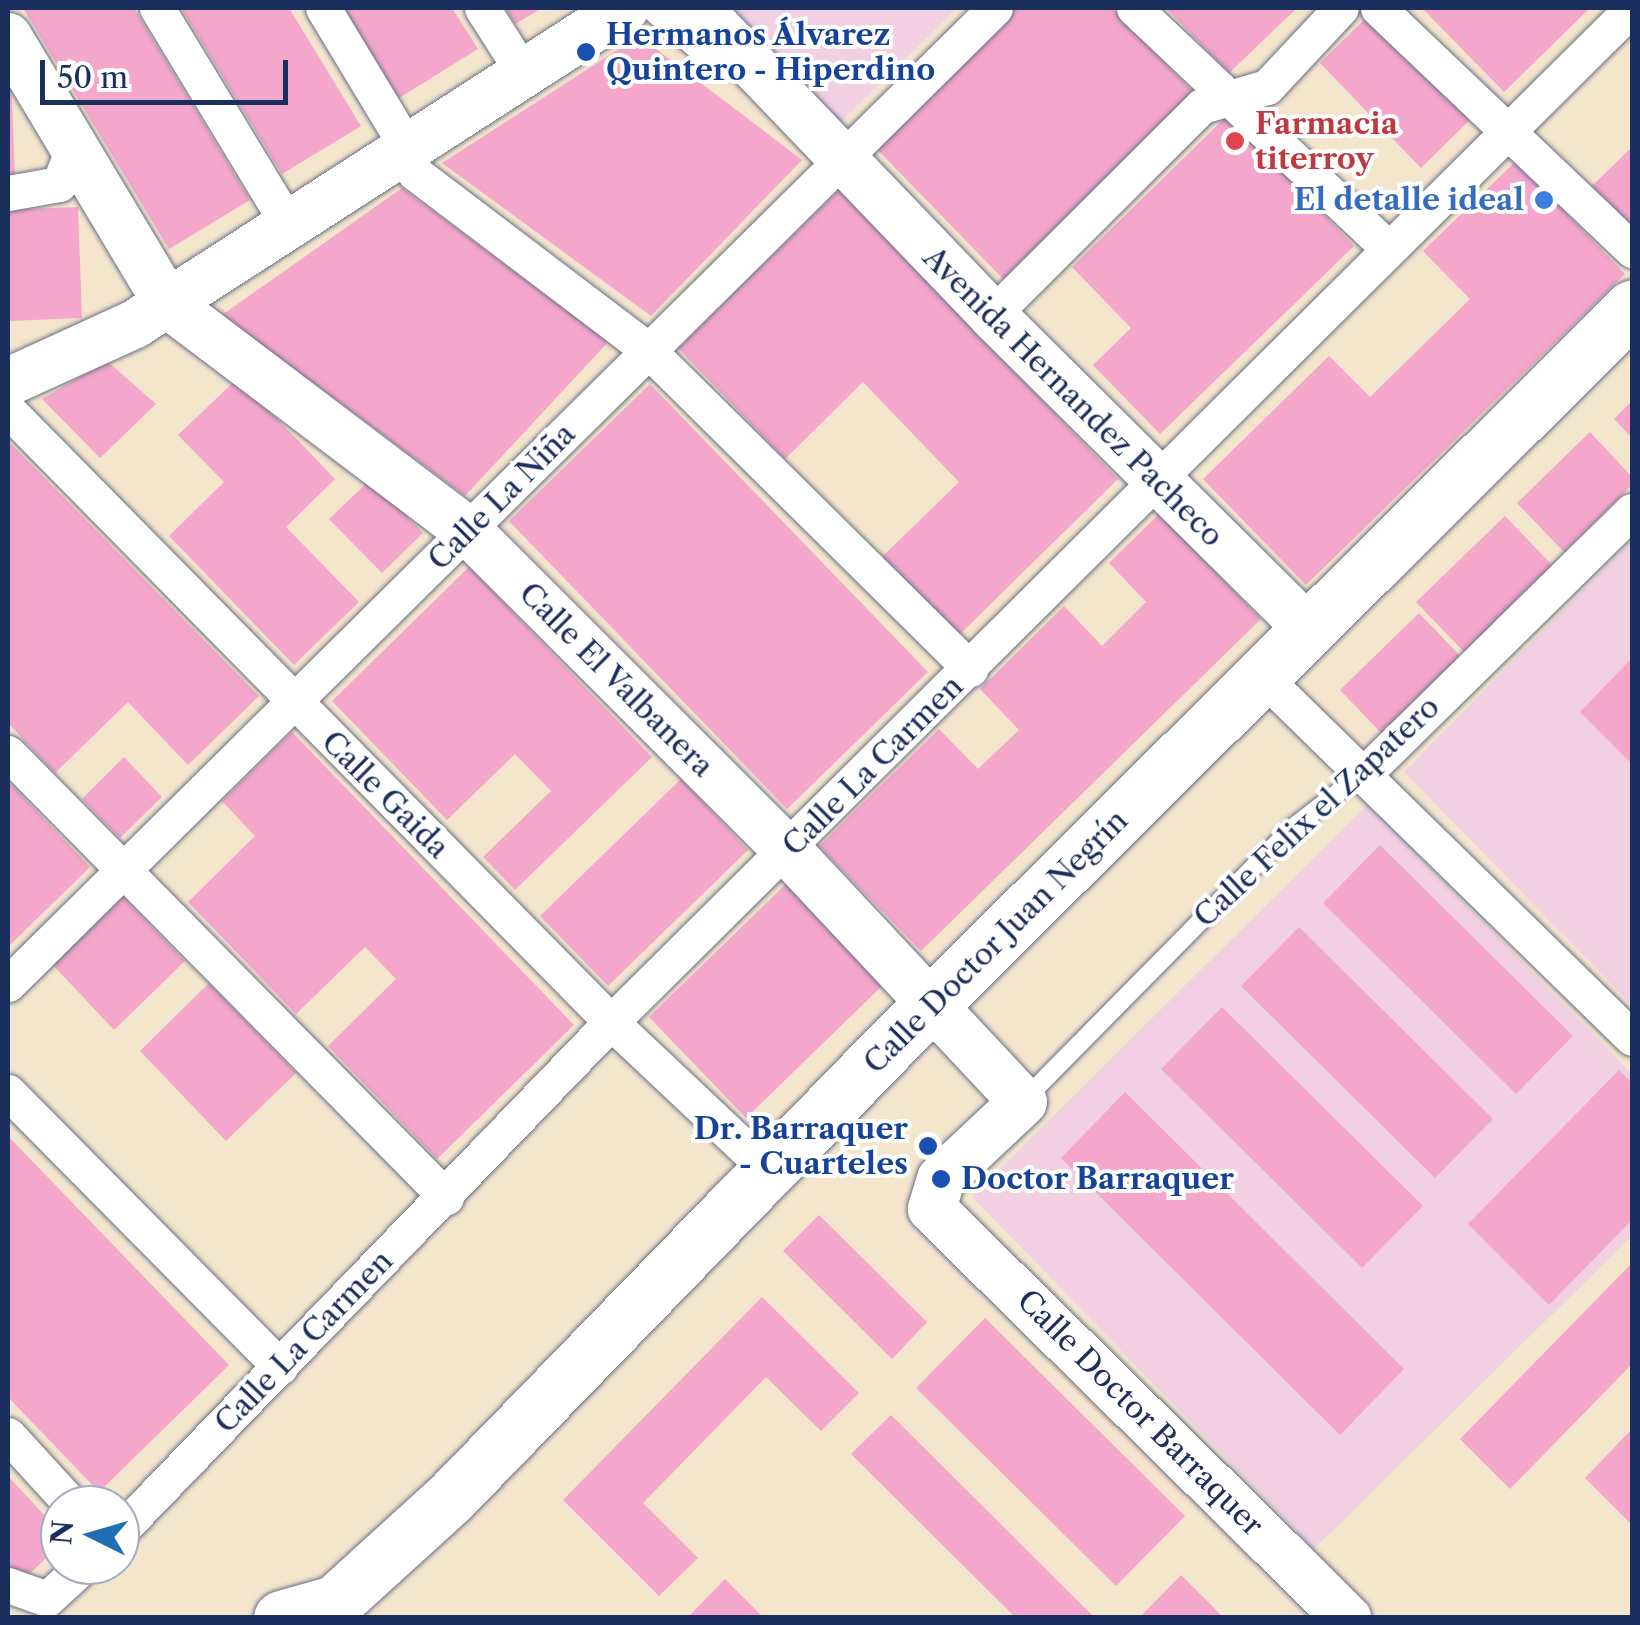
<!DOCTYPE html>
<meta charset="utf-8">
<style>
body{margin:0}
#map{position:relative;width:1640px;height:1625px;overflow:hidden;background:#f4e5cd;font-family:"Libre Caslon Text",serif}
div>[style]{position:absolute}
.built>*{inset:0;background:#f1d0e2}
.building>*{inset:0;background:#f4a6cb}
.roads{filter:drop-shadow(0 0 2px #676f85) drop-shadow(0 0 2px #676f85)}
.lane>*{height:18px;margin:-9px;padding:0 9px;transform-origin:9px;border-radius:9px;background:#fff}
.street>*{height:35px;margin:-17.5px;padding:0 17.5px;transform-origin:17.5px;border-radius:17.5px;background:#fff}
.secondary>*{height:48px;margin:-24px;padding:0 24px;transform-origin:24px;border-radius:24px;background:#fff}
.primary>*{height:55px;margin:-27.5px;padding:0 27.5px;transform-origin:27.5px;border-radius:27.5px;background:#fff}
.highway>*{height:55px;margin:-27.5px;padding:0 27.5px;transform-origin:27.5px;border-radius:27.5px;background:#fff}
.dots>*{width:28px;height:28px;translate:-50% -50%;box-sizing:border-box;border:5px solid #fff;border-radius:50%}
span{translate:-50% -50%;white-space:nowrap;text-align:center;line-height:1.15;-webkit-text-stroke:8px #fff;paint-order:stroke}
.transit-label{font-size:30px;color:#164399;font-weight:700}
.left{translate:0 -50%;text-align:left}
.right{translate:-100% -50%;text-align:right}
.health-label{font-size:30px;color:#be3a42;font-weight:700}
.shop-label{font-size:30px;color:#366cbe;font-weight:700}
.street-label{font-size:30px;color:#1b2f5e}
.frame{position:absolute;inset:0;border:10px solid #1b2f5e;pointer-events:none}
.north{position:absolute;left:40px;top:1485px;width:100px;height:100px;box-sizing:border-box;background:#fff;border:2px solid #a4acbf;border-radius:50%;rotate:275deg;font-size:28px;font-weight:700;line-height:40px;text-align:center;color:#1b2f5e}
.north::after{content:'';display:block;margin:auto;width:35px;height:45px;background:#1f6fb2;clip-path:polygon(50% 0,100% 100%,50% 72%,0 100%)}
.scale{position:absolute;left:40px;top:60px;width:248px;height:45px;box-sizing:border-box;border:5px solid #1b2f5e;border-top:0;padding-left:12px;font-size:30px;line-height:35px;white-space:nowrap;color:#1b2f5e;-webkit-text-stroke:8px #fff;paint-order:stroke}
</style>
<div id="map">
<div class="built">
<div style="clip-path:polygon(722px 8px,957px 8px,834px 129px)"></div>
<div style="clip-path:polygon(1632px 540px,1632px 1005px,1404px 772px)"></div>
<div style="clip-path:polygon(1368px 804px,1632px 1074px,1632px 1236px,1314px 1549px,972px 1197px)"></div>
</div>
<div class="building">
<div style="clip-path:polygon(23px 8px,134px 8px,250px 200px,169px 249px)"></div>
<div style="clip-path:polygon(181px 8px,289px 8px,361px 126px,282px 174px)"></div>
<div style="clip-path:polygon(344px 8px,452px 8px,478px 49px,399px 98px)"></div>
<div style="clip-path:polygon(506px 8px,542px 8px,515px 24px)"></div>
<div style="clip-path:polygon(1014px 8px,1112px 8px,1197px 96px,1006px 282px,873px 145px)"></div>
<div style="clip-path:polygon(1166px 8px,1297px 8px,1229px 73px)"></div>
<div style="clip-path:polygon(1422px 8px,1590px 8px,1504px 92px)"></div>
<div style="clip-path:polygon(1372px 12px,1473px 117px,1421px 168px,1320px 63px)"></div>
<div style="clip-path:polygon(639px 36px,802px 160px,651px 316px,442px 163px)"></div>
<div style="clip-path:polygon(8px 79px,11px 79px,15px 175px,8px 175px)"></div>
<div style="clip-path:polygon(1228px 115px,1354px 246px,1160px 434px,1093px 365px,1131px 328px,1072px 267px)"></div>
<div style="clip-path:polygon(1632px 147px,1632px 228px,1592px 186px)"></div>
<div style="clip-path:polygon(1516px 161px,1625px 274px,1306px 585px,1203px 479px,1329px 356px,1370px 397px,1470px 299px,1423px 251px)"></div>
<div style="clip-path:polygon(402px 188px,609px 341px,465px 496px,222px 315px)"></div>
<div style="clip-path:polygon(839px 190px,1118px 479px,957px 637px,881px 558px,959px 482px,863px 382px,785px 459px,678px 348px)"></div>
<div style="clip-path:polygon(78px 207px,82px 318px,8px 321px,8px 210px)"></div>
<div style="clip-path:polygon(107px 361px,156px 404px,100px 458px,42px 399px)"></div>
<div style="clip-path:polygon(238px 378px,335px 479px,286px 527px,359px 602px,294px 665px,169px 536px,224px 482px,178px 435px)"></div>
<div style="clip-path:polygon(650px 384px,928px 672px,787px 809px,509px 521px)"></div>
<div style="clip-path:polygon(1632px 401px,1632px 438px,1614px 419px)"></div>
<div style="clip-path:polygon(1590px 432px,1632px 477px,1632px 485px,1564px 552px,1517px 503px)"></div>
<div style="clip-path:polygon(8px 441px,259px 696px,188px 765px,128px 702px,55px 773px,8px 723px)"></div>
<div style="clip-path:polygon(371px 479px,423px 533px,382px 573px,329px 519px)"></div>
<div style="clip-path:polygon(1159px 514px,1261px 619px,921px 951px,819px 846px,939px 729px,978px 769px,1019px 730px,980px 689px,1064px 606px,1102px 646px,1146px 602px,1109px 563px)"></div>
<div style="clip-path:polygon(1505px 516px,1553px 566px,1464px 652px,1416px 602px)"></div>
<div style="clip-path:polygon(469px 567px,652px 757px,515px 890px,483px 857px,551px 791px,515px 754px,447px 820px,332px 701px)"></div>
<div style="clip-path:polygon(1419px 613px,1463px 659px,1384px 736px,1340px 690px)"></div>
<div style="clip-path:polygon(1632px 658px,1632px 764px,1580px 712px)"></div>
<div style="clip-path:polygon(292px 732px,574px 1025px,437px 1159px,328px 1046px,396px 979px,365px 947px,296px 1014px,188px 902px,255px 836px,222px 801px)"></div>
<div style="clip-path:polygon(124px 757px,162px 797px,120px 838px,82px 799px)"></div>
<div style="clip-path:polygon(681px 779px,748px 850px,608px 986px,540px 916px)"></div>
<div style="clip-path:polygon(8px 781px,90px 867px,8px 947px)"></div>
<div style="clip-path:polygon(1380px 845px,1573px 1036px,1516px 1094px,1323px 903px)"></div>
<div style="clip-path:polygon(788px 882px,885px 983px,746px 1118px,649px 1017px)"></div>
<div style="clip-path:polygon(122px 896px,185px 961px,114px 1030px,52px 964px)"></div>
<div style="clip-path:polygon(1299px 927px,1493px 1119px,1435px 1178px,1241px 986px)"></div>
<div style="clip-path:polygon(209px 983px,296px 1073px,226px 1141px,140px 1051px)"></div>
<div style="clip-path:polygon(1222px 1007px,1423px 1206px,1362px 1268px,1161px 1069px)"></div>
<div style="clip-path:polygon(1619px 1070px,1632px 1083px,1632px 1220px,1549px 1305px,1468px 1224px)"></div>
<div style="clip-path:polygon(1125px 1092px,1404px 1369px,1340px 1435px,1061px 1158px)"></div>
<div style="clip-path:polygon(8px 1136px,229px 1365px,99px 1492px,8px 1397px)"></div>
<div style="clip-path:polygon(819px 1215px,927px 1322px,892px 1359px,783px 1251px)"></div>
<div style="clip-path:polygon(1632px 1263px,1632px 1364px,1510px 1489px,1460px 1439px)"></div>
<div style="clip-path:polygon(762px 1297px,859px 1393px,821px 1431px,766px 1377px,643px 1503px,698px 1558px,659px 1596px,563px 1500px)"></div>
<div style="clip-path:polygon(985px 1318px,1185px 1516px,1116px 1586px,916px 1388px)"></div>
<div style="clip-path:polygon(891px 1415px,1092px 1615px,1090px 1618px,1016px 1618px,851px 1454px)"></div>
<div style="clip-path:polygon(1632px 1429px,1632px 1525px,1585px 1478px)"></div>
<div style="clip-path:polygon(8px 1476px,60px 1532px,60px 1545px,26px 1577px,8px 1571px)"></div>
<div style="clip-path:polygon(1181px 1575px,1224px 1618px,1142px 1615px)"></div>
<div style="clip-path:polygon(725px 1579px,764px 1618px,687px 1618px)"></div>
</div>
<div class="roads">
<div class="lane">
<div style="left:1025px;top:1099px;width:379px;rotate:-45.4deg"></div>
<div style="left:1291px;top:829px;width:95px;rotate:-37.7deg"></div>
</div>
<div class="street">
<div style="left:157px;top:8px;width:255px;rotate:58.8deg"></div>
<div style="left:323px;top:8px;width:165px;rotate:58.9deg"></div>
<div style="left:408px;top:149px;width:25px;rotate:74deg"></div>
<div style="left:415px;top:173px;width:291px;rotate:37.2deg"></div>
<div style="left:647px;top:349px;width:455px;rotate:44.7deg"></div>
<div style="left:482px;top:8px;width:78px;rotate:57.5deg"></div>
<div style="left:660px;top:8px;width:76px;rotate:40.2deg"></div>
<div style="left:1134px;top:8px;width:347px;rotate:43.4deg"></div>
<div style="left:1378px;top:8px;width:351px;rotate:43.6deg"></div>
<div style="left:8px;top:193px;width:52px;rotate:-10deg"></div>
<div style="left:59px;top:184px;width:41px;rotate:-68.5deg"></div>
<div style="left:992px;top:315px;width:296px;rotate:-44.9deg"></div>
<div style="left:1202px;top:106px;width:68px;rotate:-16.3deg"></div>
<div style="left:1267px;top:87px;width:108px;rotate:-46.9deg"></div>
<div style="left:8px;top:410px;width:859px;rotate:45.42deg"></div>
<div style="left:611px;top:1022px;width:220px;rotate:43.3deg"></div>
<div style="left:1263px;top:677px;width:516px;rotate:44.37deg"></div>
<div style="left:8px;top:753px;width:624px;rotate:45.39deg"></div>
<div style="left:1367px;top:771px;width:371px;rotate:-44.5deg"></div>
<div style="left:8px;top:984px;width:1388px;rotate:-44.68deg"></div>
<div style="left:8px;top:1092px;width:387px;rotate:45.3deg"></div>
<div style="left:8px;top:1435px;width:95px;rotate:47.6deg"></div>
<div style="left:120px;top:1531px;width:707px;rotate:-46.03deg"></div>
<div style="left:611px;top:1022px;width:1439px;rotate:-44.8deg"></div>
<div style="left:8px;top:1585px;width:41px;rotate:19.7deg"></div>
<div style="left:47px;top:1599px;width:50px;rotate:-42.6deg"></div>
</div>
<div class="secondary">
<div style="left:698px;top:8px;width:425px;rotate:46.2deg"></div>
<div style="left:992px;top:315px;width:445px;rotate:44.8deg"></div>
<div style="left:8px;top:37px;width:311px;rotate:59.1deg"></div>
<div style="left:168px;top:304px;width:378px;rotate:37.1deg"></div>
<div style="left:469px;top:532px;width:453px;rotate:45deg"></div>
<div style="left:789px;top:852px;width:342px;rotate:46.9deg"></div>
<div style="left:1023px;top:1102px;width:112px;rotate:136.8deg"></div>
<div style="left:941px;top:1179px;width:31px;rotate:107deg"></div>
<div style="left:932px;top:1209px;width:583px;rotate:44.58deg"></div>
<div style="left:8px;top:382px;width:140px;rotate:-24.5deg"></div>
<div style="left:135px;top:324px;width:583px;rotate:-32.82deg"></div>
</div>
<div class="primary">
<div style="left:318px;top:1618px;width:180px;rotate:-42.3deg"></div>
<div style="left:451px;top:1497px;width:634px;rotate:-45.83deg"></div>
<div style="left:893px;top:1042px;width:1042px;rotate:-44.81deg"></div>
</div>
<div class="highway">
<div style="left:281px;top:1618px;width:59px;rotate:-15.7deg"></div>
</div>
</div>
<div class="dots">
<div style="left:586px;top:52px;background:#1a4fb4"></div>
<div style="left:1235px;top:141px;background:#e0444e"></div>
<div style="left:1544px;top:200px;background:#3f7fe0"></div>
<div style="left:928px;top:1146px;background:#1a4fb4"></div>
<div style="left:941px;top:1179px;background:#1a4fb4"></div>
</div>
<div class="transit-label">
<span class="left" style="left:606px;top:52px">Hermanos Álvarez<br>Quintero - Hiperdino</span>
<span class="right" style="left:908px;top:1146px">Dr. Barraquer<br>- Cuarteles</span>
<span class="left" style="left:961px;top:1179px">Doctor Barraquer</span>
</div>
<div class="health-label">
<span class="left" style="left:1255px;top:141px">Farmacia<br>titerroy</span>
</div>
<div class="shop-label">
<span class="right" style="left:1524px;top:200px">El detalle ideal</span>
</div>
<div class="street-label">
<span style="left:1073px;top:397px;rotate:45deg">Avenida Hernandez Pacheco</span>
<span style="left:502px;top:497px;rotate:-45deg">Calle La Niña</span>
<span style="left:616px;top:680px;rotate:45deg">Calle El Valbanera</span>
<span style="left:873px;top:766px;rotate:-45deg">Calle La Carmen</span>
<span style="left:385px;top:795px;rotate:45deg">Calle Gaida</span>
<span style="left:1317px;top:812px;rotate:-43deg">Calle Felix el Zapatero</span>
<span style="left:996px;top:942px;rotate:-45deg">Calle Doctor Juan Negrín</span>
<span style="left:304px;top:1342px;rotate:-46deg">Calle La Carmen</span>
<span style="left:1140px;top:1413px;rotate:45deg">Calle Doctor Barraquer</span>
</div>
<div class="frame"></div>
<div class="north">N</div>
<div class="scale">50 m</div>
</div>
